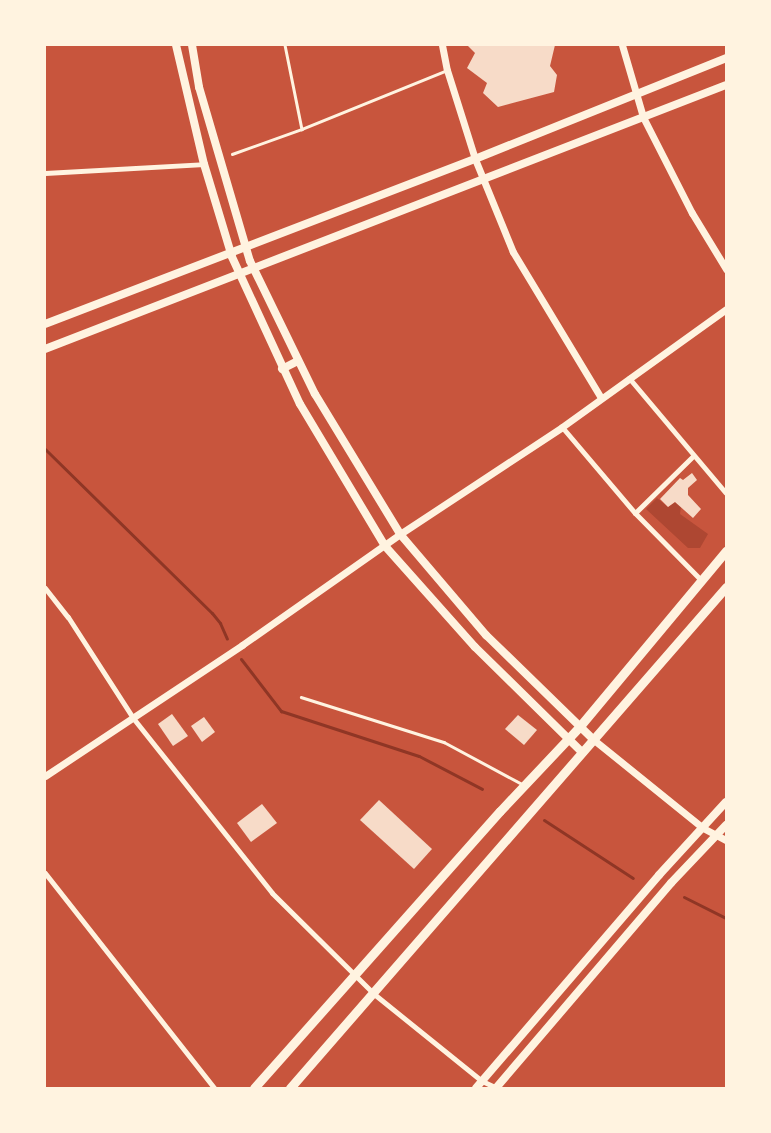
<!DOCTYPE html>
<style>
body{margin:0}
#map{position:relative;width:771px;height:1133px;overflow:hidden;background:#c8553d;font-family:"Noto Sans",sans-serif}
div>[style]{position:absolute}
.green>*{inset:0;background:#ae4732}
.stream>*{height:3px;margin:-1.5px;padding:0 1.5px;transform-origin:1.5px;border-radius:1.5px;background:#8f3625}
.building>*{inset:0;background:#f7dbc8}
.service>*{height:2.5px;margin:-1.25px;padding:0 1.25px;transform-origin:1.25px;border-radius:1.25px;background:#fff3e0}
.minor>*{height:5px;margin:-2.5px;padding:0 2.5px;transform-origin:2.5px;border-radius:2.5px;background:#fff3e0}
.tertiary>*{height:7px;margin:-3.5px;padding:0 3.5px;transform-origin:3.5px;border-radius:3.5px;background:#fff3e0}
.secondary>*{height:8px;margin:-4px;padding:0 4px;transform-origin:4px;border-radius:4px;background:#fff3e0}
.primary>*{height:9px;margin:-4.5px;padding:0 4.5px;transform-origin:4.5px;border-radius:4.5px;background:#fff3e0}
span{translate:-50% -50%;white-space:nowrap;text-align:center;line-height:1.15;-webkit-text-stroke:5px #fff3e0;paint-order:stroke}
.frame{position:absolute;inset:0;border:46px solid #fff3e0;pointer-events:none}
</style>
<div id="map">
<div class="green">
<div style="clip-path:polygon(657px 498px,668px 507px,675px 502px,681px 507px,680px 514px,708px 534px,700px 548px,688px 548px,646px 509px)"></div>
</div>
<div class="stream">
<div style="left:45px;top:449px;width:234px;rotate:44.5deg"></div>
<div style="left:212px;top:613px;width:13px;rotate:51deg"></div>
<div style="left:220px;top:623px;width:17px;rotate:66deg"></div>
<div style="left:241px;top:659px;width:66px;rotate:52.4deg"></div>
<div style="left:281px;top:711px;width:145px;rotate:18.1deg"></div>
<div style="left:419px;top:756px;width:71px;rotate:27.6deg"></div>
<div style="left:544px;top:820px;width:106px;rotate:33.1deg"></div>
<div style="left:684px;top:897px;width:47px;rotate:26.6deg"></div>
</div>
<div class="building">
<div style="clip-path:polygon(467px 45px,555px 45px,550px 66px,557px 75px,554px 92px,498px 107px,483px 93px,487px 83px,467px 68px,475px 53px)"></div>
<div style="clip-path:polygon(692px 473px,697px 480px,688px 488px,688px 495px,701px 509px,693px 518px,675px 502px,668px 507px,660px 499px,680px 478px,683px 480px)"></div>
<div style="clip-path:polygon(172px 714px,188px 736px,173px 746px,158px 724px)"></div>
<div style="clip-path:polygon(518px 715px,537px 730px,524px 745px,505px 729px)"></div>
<div style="clip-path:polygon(204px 717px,215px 732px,202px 742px,191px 726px)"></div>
<div style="clip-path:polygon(379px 800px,432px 849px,414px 869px,360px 820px)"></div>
<div style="clip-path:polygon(262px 804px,277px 823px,251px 842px,237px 823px)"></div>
</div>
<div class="service">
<div style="left:285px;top:45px;width:86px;rotate:78.6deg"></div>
<div style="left:232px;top:154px;width:74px;rotate:-19.7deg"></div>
<div style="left:302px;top:129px;width:154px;rotate:-22.1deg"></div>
<div style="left:301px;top:697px;width:150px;rotate:17.5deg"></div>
<div style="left:444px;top:742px;width:89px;rotate:28.3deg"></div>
</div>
<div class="minor">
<div style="left:45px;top:173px;width:159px;rotate:-3.2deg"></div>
<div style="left:629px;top:378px;width:150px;rotate:49.9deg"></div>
<div style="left:562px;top:427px;width:113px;rotate:49.7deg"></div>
<div style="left:635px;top:513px;width:94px;rotate:45.4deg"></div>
<div style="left:635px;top:513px;width:81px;rotate:-44.5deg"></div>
<div style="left:45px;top:588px;width:37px;rotate:52deg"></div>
<div style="left:68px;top:617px;width:120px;rotate:57.2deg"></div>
<div style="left:133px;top:718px;width:223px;rotate:51.5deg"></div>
<div style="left:272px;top:893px;width:144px;rotate:44.7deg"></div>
<div style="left:374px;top:994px;width:139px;rotate:38.9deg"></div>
<div style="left:482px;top:1081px;width:17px;rotate:25deg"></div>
<div style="left:45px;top:873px;width:273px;rotate:51.8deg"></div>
</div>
<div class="tertiary">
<div style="left:442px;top:45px;width:25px;rotate:79deg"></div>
<div style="left:447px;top:70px;width:93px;rotate:72.5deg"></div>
<div style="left:475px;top:159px;width:100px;rotate:67.8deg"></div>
<div style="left:513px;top:252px;width:170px;rotate:58.9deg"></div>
<div style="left:622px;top:45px;width:75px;rotate:73.7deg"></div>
<div style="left:643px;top:117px;width:108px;rotate:63deg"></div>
<div style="left:692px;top:213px;width:66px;rotate:58.7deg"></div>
<div style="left:594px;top:740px;width:140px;rotate:38.9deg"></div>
<div style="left:703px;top:828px;width:26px;rotate:28deg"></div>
<div style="left:45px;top:776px;width:237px;rotate:-33.6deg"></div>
<div style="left:242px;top:645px;width:193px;rotate:-35.1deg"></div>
<div style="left:400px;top:534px;width:194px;rotate:-33.4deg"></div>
<div style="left:562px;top:427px;width:202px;rotate:-35.7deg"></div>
</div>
<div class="secondary">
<div style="left:176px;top:45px;width:122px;rotate:76.8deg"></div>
<div style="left:204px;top:164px;width:97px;rotate:73.2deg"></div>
<div style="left:232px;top:257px;width:162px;rotate:65.2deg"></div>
<div style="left:300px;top:404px;width:165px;rotate:59.1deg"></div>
<div style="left:385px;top:546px;width:135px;rotate:48.3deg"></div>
<div style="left:475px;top:647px;width:151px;rotate:44.5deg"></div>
<div style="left:192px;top:45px;width:43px;rotate:80.5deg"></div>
<div style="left:199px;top:87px;width:181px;rotate:73.7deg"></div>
<div style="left:250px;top:261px;width:148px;rotate:64deg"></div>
<div style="left:315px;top:394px;width:164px;rotate:58.7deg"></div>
<div style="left:400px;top:534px;width:133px;rotate:49.6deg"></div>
<div style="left:486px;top:635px;width:151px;rotate:44.2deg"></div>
<div style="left:45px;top:324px;width:461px;rotate:-21deg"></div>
<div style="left:475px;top:159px;width:271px;rotate:-21.9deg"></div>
<div style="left:45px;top:349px;width:730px;rotate:-21.19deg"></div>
<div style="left:282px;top:369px;width:18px;rotate:-27deg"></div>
<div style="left:476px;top:1088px;width:281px;rotate:-49.3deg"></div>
<div style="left:659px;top:875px;width:99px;rotate:-47.5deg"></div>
<div style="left:496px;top:1088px;width:270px;rotate:-49.5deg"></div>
<div style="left:671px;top:883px;width:80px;rotate:-46.5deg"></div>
</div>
<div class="primary">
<div style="left:254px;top:1088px;width:370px;rotate:-48.4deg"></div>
<div style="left:500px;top:811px;width:117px;rotate:-46.7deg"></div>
<div style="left:580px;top:726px;width:228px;rotate:-50.2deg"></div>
<div style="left:290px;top:1088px;width:664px;rotate:-48.97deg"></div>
</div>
<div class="frame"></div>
</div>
